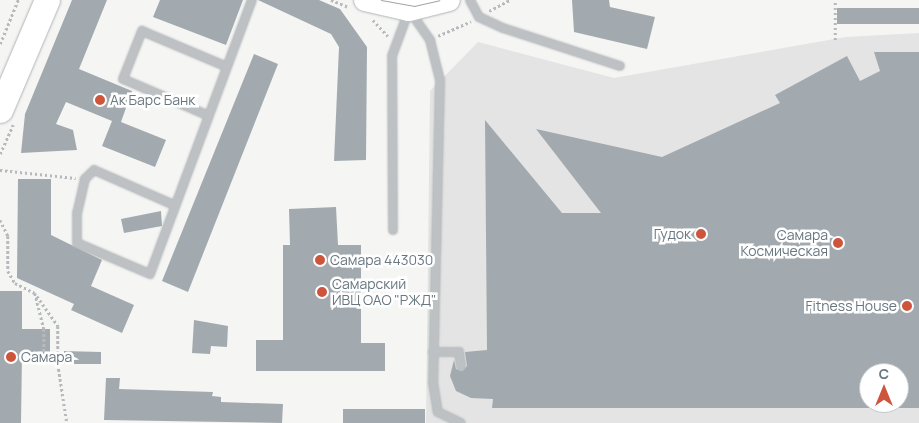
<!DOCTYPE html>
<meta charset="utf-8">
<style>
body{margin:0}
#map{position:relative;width:919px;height:423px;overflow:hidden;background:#f5f5f3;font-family:Manrope,sans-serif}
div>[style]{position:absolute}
.built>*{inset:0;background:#e3e4e3}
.building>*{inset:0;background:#a3aaaf}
.path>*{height:2.5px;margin-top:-1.25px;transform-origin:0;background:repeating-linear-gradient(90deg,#b7babc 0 2.5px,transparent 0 5px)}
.roads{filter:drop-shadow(0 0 1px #b0b5b8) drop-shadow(0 0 1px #b0b5b8)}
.service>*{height:8px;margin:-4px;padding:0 4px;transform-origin:4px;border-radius:4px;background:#bdc1c4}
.secondary>*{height:22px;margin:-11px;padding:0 11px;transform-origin:11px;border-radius:11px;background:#fff}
.primary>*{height:25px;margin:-12.5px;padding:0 12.5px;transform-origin:12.5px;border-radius:12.5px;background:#fff}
.tram>*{height:1px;margin:-0.5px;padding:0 0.5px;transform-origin:0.5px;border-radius:0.5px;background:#9fa5a9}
.dots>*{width:14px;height:14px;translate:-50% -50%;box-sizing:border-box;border:2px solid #fff;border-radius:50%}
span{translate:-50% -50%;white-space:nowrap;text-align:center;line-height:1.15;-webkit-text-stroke:5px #fff;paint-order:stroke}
.poi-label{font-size:14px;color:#687780}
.left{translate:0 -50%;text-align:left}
.right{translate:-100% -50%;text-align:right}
.north{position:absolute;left:859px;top:363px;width:50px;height:50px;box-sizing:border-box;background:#fff;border:1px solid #c3c9cc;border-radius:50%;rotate:0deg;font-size:14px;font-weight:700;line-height:20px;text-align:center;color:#687780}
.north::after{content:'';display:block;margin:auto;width:18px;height:22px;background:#cc553c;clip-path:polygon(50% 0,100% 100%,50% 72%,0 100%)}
</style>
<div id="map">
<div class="built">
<div style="clip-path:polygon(evenodd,919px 33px,919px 423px,426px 423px,430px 91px,478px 42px,614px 78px,846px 37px,919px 33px,869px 373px,899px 373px,899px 403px,869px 403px,869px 373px)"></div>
</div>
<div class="building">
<div style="clip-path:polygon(72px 0,107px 0,79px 69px,132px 91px,121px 122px,166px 140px,155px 167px,102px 146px,112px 121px,66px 102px,56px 124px,73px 130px,77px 150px,21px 153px,25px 114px)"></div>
<div style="clip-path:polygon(160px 0,243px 0,226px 45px,153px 17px)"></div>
<div style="clip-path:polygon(258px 0,319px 0,340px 9px,367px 47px,366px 160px,334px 161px,339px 47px,331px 34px)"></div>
<div style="clip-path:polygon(572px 0,609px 0,610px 7px,655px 17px,647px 49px,574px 32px)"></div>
<div style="clip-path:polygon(837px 8px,919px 8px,919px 24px,837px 24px)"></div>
<div style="clip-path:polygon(874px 52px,919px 52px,919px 408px,899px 408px,899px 373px,869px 373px,869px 408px,492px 408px,493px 399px,471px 398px,456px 391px,450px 376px,454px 360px,456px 369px,462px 371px,467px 366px,465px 352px,487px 350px,485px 120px,562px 213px,601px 213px,536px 129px,662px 157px,780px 103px,775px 95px,847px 56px,860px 81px,880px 71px)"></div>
<div style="clip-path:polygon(254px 54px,278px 64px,188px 292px,162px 281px)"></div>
<div style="clip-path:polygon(18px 179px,51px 179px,51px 235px,102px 260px,91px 286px,134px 305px,122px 333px,71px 310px,74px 304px,17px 278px)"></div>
<div style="clip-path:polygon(336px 207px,338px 245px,361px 245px,361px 343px,385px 343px,385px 371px,256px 371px,256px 340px,283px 340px,283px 245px,290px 245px,289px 209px)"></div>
<div style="clip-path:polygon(161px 211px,162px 226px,124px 233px,121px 219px)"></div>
<div style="clip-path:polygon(0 291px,22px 291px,22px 329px,50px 329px,50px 354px,22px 354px,21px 423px,0 423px)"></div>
<div style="clip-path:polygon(194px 320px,228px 326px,227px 347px,211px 346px,210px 354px,192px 353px)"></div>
<div style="clip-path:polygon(64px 351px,101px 352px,101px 364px,64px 364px)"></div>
<div style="clip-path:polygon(106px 378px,120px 378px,119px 389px,213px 392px,212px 396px,221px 397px,221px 402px,283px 404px,282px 423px,104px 420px)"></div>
<div style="clip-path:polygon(343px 409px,425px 409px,425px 423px,343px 423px)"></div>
</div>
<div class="path">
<div style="left:331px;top:0;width:18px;rotate:22deg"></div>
<div style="left:489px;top:11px;width:24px;rotate:-28deg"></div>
<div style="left:373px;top:20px;width:22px;rotate:47deg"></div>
<div style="left:438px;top:36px;width:36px;rotate:-24deg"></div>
<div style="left:835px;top:40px;width:40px;rotate:-90deg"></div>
<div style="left:0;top:44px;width:48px;rotate:-67.8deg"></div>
<div style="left:0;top:154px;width:32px;rotate:-66deg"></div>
<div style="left:0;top:170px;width:76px;rotate:6deg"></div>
<div style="left:0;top:220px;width:18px;rotate:63deg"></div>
<div style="left:8px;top:236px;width:35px;rotate:90deg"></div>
<div style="left:8px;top:271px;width:14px;rotate:60deg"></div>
<div style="left:15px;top:283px;width:22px;rotate:27deg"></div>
<div style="left:35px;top:293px;width:37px;rotate:76deg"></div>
<div style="left:44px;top:329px;width:25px;rotate:90deg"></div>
<div style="left:37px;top:296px;width:37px;rotate:55deg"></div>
<div style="left:58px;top:326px;width:38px;rotate:90deg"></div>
<div style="left:58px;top:364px;width:60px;rotate:81.3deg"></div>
</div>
<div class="roads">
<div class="service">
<div style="left:470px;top:0;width:19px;rotate:62deg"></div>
<div style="left:479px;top:17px;width:26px;rotate:25deg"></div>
<div style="left:503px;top:28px;width:123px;rotate:18deg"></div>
<div style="left:207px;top:115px;width:91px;rotate:-156.8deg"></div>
<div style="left:123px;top:79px;width:52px;rotate:-68.4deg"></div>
<div style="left:142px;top:31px;width:90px;rotate:22.9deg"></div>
<div style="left:174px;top:205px;width:87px;rotate:-156.4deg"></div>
<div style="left:94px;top:170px;width:13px;rotate:135deg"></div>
<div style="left:85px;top:179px;width:35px;rotate:103deg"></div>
<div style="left:77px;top:213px;width:30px;rotate:90deg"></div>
<div style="left:77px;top:243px;width:79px;rotate:23deg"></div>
<div style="left:150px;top:274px;width:292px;rotate:-69.6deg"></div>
<div style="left:393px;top:230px;width:174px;rotate:-90.3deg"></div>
<div style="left:392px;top:56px;width:49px;rotate:-69.7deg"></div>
<div style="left:409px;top:10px;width:37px;rotate:55deg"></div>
<div style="left:430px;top:40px;width:41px;rotate:76deg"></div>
<div style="left:440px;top:80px;width:302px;rotate:91.3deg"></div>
<div style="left:433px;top:382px;width:30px;rotate:81deg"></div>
<div style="left:438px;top:412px;width:25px;rotate:26deg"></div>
<div style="left:433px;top:352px;width:26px"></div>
<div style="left:459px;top:352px;width:14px;rotate:82deg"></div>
</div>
<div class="secondary">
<div style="left:365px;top:0;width:45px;rotate:12.8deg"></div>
<div style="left:409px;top:10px;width:41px;rotate:-14deg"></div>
</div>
<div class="primary">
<div style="left:0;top:110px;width:120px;rotate:-66.9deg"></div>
</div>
</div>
<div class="tram">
<div style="left:381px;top:0;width:34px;rotate:10deg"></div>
<div style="left:414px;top:6px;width:26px;rotate:-13deg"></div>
</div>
<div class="dots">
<div style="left:100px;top:100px;background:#cc553c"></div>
<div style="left:701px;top:234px;background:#cc553c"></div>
<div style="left:838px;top:243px;background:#cc553c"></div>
<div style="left:320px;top:260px;background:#cc553c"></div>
<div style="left:322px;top:292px;background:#cc553c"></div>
<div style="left:907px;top:306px;background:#cc553c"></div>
<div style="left:11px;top:357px;background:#cc553c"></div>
</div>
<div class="poi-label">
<span class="left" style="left:110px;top:100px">Ак Барс Банк</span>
<span class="right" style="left:691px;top:234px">Гудок</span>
<span class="right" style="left:828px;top:243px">Самара<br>Космическая</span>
<span class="left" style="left:330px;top:260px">Самара 443030</span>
<span class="left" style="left:332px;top:292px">Самарский<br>ИВЦ ОАО "РЖД"</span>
<span class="right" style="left:897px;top:306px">Fitness House</span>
<span class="left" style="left:21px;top:357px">Самара</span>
</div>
<div class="north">С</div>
</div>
